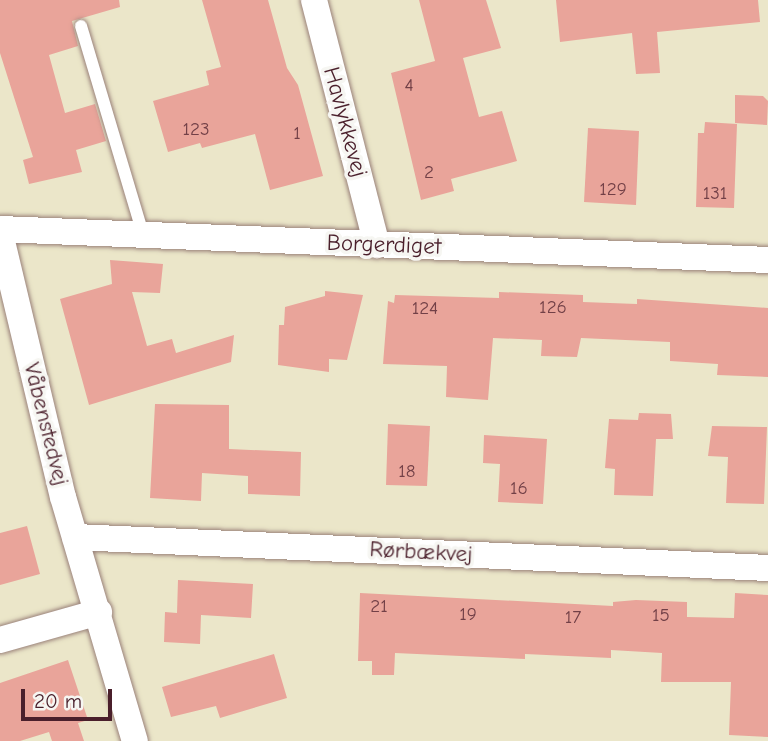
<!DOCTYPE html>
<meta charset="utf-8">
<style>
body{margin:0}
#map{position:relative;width:768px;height:741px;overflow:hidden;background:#ebe6c9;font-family:"Comic Neue",sans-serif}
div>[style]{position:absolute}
.building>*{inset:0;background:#e9a49a}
.roads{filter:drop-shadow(0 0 2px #9a827a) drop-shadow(0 0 2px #9a827a)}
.lane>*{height:12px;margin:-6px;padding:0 6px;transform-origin:6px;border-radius:6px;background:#fff}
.street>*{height:26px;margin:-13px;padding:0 13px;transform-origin:13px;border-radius:13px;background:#fff}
span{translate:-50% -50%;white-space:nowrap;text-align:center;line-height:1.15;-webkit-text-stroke:7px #f6f6f2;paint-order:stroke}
.number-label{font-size:19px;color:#724047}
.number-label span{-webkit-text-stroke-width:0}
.street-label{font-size:23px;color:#4a1f2b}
.scale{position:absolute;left:21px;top:689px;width:91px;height:32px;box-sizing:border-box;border:4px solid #4a1f2b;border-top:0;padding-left:9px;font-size:21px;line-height:24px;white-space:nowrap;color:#4a1f2b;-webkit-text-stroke:5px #f6f6f2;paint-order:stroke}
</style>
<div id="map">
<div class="building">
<div style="clip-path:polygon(0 0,119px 0,120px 7px,72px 21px,78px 46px,49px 55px,65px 113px,95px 104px,106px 141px,76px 150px,82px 172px,29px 184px,23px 160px,33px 157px,0 53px)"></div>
<div style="clip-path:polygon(202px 0,268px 0,287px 68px,298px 85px,323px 176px,270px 190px,255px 134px,202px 148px,200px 143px,168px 152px,153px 101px,209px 85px,206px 71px,221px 67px)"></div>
<div style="clip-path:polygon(419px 0,486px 0,501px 48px,463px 58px,479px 117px,502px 111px,517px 161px,451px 179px,454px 191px,421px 200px,391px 73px,435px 61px)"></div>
<div style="clip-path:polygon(556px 0,758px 0,760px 22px,657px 32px,660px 73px,636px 74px,632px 33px,560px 42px)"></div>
<div style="clip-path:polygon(735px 95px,763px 96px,768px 101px,767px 125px,735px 123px)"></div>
<div style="clip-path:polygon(705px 122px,737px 124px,734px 208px,696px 207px,698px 133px,704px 133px)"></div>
<div style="clip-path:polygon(588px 128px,639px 131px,636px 205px,584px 202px)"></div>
<div style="clip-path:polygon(110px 260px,163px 264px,160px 293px,132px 292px,147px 346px,172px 339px,176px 353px,234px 335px,231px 362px,89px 405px,60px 299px,112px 284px)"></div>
<div style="clip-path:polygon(325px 291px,363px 295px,347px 360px,329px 359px,329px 372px,278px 365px,279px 325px,284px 325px,285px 307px,325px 296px)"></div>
<div style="clip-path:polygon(499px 292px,583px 295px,583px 302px,637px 304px,637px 299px,768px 308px,768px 377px,717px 375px,718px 364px,670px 361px,670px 342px,581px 338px,577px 357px,541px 356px,542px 340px,493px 338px,488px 400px,446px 397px,447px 366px,383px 364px,388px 301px,394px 303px,395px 295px,499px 298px)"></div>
<div style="clip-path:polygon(155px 404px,229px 405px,229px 449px,301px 452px,300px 496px,248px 494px,248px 476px,202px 473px,201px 501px,150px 498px)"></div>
<div style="clip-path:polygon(639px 413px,671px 414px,673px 439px,656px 439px,653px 496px,614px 495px,615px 469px,605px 468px,609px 419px,638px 420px)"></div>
<div style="clip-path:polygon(388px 424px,430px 426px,427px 486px,386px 485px)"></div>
<div style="clip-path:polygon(712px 426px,767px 427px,764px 504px,726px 503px,728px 457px,708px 456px)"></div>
<div style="clip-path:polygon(484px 435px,547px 439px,543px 504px,498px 502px,500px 464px,483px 463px)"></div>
<div style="clip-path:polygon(27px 526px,40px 574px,0 585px,0 533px)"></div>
<div style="clip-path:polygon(178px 580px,253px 584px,251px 618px,201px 615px,200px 644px,164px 642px,165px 612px,177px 613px)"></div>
<div style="clip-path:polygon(360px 593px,613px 606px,613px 602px,636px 600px,687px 602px,687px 617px,734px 618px,735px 593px,768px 595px,768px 737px,729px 735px,731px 682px,661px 682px,662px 653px,611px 650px,611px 658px,525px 654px,525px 659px,395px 653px,394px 675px,372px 675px,372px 661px,358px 661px)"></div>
<div style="clip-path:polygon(274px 654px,287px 698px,220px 718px,216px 706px,171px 717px,162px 687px)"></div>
<div style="clip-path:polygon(68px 660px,88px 720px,78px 723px,84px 741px,52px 741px,49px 732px,20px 741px,0 741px,0 683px)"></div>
</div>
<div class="roads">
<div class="lane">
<div style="left:81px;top:26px;width:220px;rotate:73.4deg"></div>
</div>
<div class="street">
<div style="left:314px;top:0;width:253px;rotate:75.6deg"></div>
<div style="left:0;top:229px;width:769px;rotate:2.31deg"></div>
<div style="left:0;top:233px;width:271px;rotate:76.6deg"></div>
<div style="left:63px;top:497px;width:254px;rotate:73.6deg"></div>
<div style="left:75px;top:537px;width:694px;rotate:2.56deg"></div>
<div style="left:0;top:640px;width:103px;rotate:-15.8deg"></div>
</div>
</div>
<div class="number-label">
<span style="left:409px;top:86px">4</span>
<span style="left:196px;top:130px">123</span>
<span style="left:297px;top:134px">1</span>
<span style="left:429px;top:173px">2</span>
<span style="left:613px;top:190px">129</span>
<span style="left:715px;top:194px">131</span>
<span style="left:553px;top:308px">126</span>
<span style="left:425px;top:309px">124</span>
<span style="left:407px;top:472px">18</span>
<span style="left:519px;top:489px">16</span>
<span style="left:379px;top:607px">21</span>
<span style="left:468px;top:615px">19</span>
<span style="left:661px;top:616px">15</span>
<span style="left:573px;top:618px">17</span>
</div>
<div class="street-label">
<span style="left:345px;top:122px;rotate:75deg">Havlykkevej</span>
<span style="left:384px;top:245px;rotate:2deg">Borgerdiget</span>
<span style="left:46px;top:424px;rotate:76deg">Våbenstedvej</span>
<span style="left:421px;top:552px;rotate:3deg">Rørbækvej</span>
</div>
<div class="scale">20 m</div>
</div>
